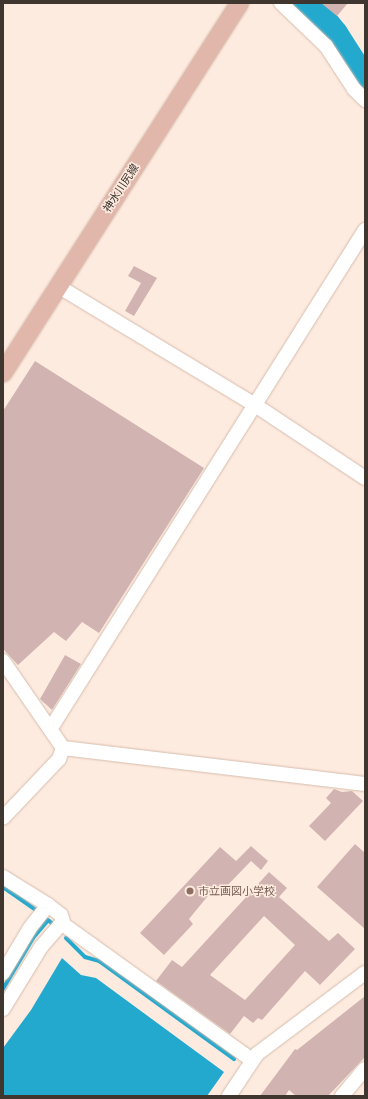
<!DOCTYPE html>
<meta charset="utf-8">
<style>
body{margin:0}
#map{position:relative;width:368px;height:1099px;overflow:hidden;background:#feebdf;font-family:Montserrat,"Noto Sans JP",sans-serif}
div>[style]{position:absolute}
.water>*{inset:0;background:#24a9ce}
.stream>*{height:4px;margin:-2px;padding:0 2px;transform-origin:2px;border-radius:2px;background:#24a9ce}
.river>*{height:25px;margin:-12.5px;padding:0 12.5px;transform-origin:12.5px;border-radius:12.5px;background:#24a9ce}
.building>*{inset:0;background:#d1b4b1}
.roads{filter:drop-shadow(0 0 1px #d5bdae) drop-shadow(0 0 1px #d5bdae)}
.minor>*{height:14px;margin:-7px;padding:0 7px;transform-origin:7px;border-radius:7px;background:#fff}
.major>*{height:18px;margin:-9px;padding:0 9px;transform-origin:9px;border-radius:9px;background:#e1b7ab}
.dots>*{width:11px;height:11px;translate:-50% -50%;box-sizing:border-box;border:2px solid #feebdf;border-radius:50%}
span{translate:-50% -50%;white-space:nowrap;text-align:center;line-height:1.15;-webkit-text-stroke:3px #feebdf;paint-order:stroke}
.street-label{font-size:11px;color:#3f3630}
.education-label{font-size:11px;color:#785e54}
.left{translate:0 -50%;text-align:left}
.frame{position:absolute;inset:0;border:4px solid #3f3630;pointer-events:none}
</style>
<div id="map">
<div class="water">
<div style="clip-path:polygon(62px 958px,81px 975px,96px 978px,224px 1072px,207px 1096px,3px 1096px,3px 1048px,31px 1010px)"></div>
</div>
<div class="stream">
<div style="left:3px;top:887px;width:39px;rotate:35deg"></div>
<div style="left:66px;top:938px;width:27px;rotate:45deg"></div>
<div style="left:85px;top:957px;width:15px;rotate:16deg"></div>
<div style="left:99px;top:961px;width:167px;rotate:36deg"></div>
<div style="left:3px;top:989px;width:59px;rotate:-59.5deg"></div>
<div style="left:33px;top:938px;width:23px;rotate:-50deg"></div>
<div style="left:48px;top:920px;width:8px;rotate:40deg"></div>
</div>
<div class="river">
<div style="left:305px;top:3px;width:23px;rotate:40deg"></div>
<div style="left:323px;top:18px;width:19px;rotate:51deg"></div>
<div style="left:335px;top:33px;width:56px;rotate:57.4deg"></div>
</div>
<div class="building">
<div style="clip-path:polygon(321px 3px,348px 3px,337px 16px)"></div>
<div style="clip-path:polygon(134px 266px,157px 278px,134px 316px,125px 311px,141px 283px,128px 276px)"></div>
<div style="clip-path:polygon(35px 361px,204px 468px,99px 633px,82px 622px,66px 641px,54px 632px,18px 665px,3px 649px,3px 411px)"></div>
<div style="clip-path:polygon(65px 655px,81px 664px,52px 710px,40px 699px)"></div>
<div style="clip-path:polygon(334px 789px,342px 792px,352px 791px,363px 801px,325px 841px,309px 826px,331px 803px,326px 798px)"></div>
<div style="clip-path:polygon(355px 844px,365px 853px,365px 929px,317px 887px)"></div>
<div style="clip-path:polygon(251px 846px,268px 861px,261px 870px,251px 861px,222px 891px,216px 886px,189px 919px,193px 924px,164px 955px,140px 933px,220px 847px,236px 861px)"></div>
<div style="clip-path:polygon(evenodd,269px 872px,287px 888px,279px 897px,329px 941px,338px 933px,355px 949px,320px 985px,305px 971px,262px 1020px,258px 1018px,253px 1023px,244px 1016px,230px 1034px,156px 981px,172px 960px,182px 967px,269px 872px,264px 916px,295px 945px,245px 1000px,210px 975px,264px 916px)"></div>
<div style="clip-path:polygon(365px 996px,365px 1057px,328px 1096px,296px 1096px,289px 1090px,285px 1096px,260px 1096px,295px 1049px,297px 1050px)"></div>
</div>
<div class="roads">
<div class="minor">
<div style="left:281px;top:3px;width:62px;rotate:43.7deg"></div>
<div style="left:326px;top:46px;width:51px;rotate:56.9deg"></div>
<div style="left:354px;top:89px;width:16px;rotate:45deg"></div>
<div style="left:58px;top:286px;width:230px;rotate:31.1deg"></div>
<div style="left:255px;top:405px;width:132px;rotate:33.6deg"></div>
<div style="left:3px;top:661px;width:106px;rotate:55.4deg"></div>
<div style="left:63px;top:748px;width:12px;rotate:110deg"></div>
<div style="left:59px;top:759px;width:81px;rotate:133.5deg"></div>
<div style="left:51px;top:728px;width:589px;rotate:-57.77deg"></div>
<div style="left:63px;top:748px;width:304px;rotate:6.8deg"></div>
<div style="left:3px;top:877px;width:53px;rotate:31.9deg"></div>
<div style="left:48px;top:905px;width:16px;rotate:38deg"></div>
<div style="left:61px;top:915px;width:10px;rotate:73deg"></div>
<div style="left:64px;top:925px;width:231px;rotate:35.7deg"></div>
<div style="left:3px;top:973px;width:52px;rotate:-59deg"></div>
<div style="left:30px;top:928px;width:29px;rotate:-52deg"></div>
<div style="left:3px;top:1009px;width:73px;rotate:-58.5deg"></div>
<div style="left:41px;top:947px;width:28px;rotate:-49deg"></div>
<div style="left:59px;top:926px;width:5px;rotate:-11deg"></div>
<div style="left:229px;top:1096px;width:50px;rotate:-56.3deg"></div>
<div style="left:257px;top:1054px;width:135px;rotate:-36.9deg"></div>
<div style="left:342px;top:1096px;width:35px;rotate:-50deg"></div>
</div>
<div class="major">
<div style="left:3px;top:373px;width:439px;rotate:-57.4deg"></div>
</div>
</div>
<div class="dots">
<div style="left:190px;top:891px;background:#8d6e63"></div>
</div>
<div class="street-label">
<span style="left:121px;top:188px;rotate:-57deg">神水川尻線</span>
</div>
<div class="education-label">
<span class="left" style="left:198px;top:891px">市立画図小学校</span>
</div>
<div class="frame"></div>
</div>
